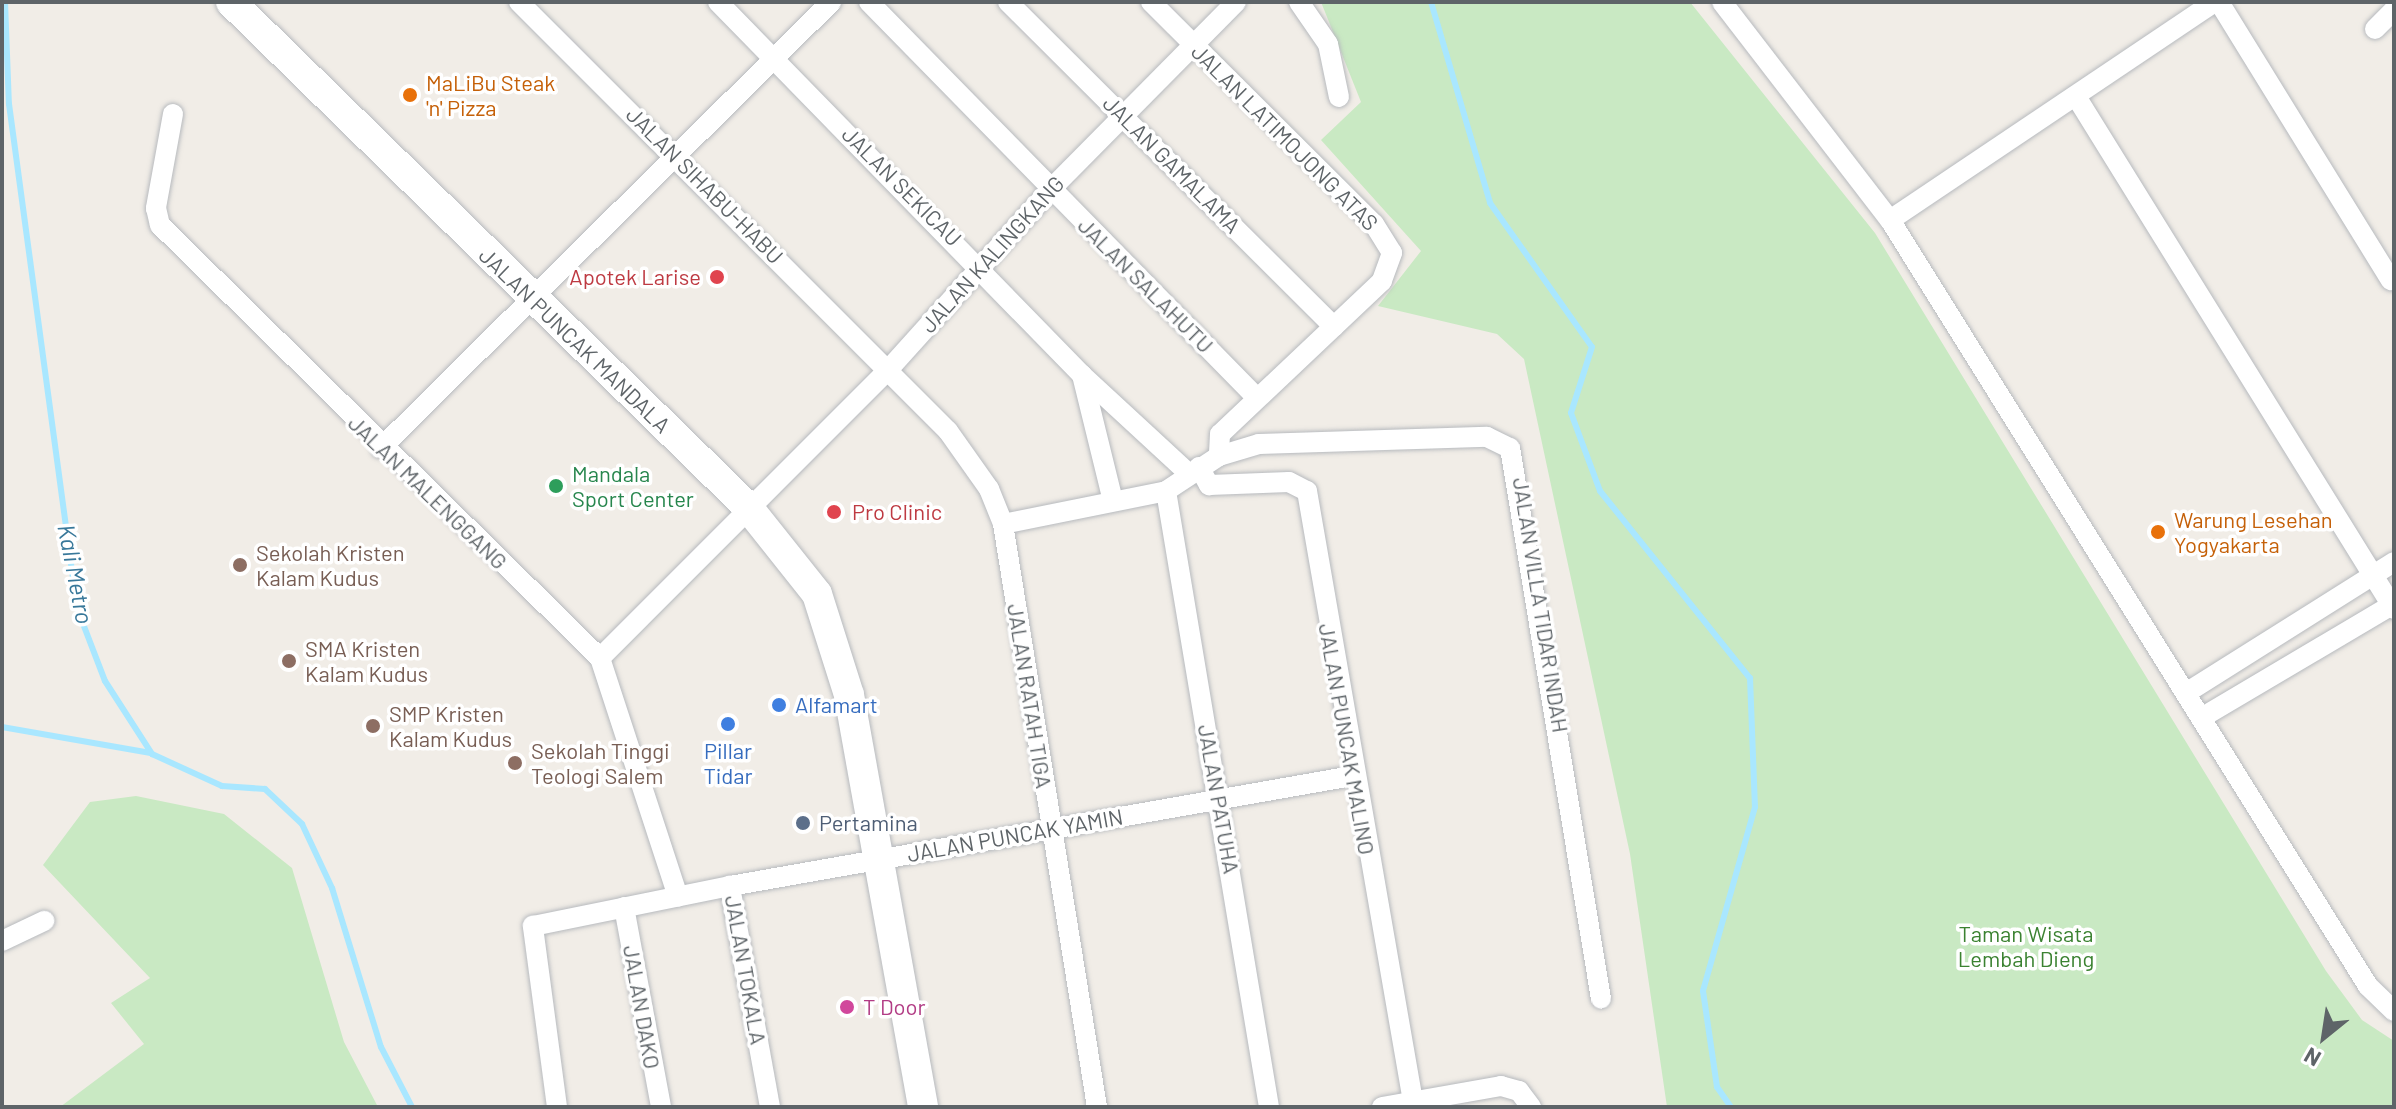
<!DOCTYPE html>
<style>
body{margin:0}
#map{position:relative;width:2396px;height:1109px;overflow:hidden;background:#f1ede7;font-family:Barlow,sans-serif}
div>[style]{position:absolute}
.green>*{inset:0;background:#c9e9c3}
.stream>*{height:6px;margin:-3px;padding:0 3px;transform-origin:3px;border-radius:3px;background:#a9e7ff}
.roads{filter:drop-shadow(0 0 2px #b7babe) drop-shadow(0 0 2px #b7babe)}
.minor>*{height:20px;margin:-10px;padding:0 10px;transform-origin:10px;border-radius:10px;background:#fff}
.secondary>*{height:30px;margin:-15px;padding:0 15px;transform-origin:15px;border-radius:15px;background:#fff}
.dots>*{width:22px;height:22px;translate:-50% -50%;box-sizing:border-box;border:4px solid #fff;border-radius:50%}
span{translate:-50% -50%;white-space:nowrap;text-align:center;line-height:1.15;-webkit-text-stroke:7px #fff;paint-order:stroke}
.food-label{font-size:22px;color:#c56008}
.left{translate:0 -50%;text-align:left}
.street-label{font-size:22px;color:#5e6468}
.health-label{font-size:22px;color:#be3a42}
.right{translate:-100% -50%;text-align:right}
.leisure-label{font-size:22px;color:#27864d}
.education-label{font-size:22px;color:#785e54}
.shop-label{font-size:22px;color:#366cbe}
.service-label{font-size:22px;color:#4e5e75}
.park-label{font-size:22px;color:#3b8231}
.hotel-label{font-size:22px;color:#b23c85}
.water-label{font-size:24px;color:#38789a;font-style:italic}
.frame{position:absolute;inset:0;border:4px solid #5e6468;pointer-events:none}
.north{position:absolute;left:2284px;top:997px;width:80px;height:80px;-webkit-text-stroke:6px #fff;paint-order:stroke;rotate:210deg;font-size:22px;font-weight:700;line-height:32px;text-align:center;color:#5e6468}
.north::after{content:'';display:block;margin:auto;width:28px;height:36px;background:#5e6468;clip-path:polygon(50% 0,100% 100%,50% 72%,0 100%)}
</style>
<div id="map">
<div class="green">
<div style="clip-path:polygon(1321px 2px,1690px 2px,1875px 233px,2326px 971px,2362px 1020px,2394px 1041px,2394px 1107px,1667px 1107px,1630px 854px,1524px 359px,1497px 334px,1378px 306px,1421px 251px,1321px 140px,1361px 102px)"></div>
<div style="clip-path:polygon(136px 796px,224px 814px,292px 868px,344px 1042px,378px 1107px,60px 1107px,144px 1044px,111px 1003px,150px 978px,43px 865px,90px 802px)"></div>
</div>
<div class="stream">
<div style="left:5px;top:2px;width:102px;rotate:87.8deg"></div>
<div style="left:9px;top:104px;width:509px;rotate:82.32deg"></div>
<div style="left:77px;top:608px;width:78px;rotate:69deg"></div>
<div style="left:105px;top:681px;width:87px;rotate:57.2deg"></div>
<div style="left:152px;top:754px;width:77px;rotate:24.6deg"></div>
<div style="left:222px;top:786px;width:43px;rotate:4deg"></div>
<div style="left:265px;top:789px;width:51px;rotate:43.4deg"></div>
<div style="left:302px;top:824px;width:71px;rotate:64.9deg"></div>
<div style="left:332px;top:888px;width:166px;rotate:72.9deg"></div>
<div style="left:381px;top:1047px;width:68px;rotate:62.7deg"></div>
<div style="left:1431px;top:2px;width:209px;rotate:73.6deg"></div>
<div style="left:1490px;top:203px;width:176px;rotate:54.7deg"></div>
<div style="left:1592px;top:347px;width:69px;rotate:107.7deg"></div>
<div style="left:1571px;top:413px;width:83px;rotate:69.6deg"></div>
<div style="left:1600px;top:491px;width:240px;rotate:51.3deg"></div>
<div style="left:1750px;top:678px;width:129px;rotate:87.8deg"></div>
<div style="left:1755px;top:807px;width:191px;rotate:105.8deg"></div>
<div style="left:1703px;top:991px;width:97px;rotate:81.7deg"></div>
<div style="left:1717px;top:1087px;width:24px;rotate:55deg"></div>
<div style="left:2px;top:727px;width:151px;rotate:9.9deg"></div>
</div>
<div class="roads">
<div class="minor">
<div style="left:519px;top:2px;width:607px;rotate:45deg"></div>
<div style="left:948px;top:431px;width:71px;rotate:54.7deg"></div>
<div style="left:989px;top:489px;width:38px;rotate:68deg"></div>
<div style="left:1003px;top:524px;width:591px;rotate:80.84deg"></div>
<div style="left:718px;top:2px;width:521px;rotate:45.7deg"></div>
<div style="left:869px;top:2px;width:552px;rotate:45.59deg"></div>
<div style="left:1008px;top:2px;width:460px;rotate:44.9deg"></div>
<div style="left:1151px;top:2px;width:315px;rotate:44.9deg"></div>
<div style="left:1374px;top:224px;width:34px;rotate:58deg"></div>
<div style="left:1392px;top:253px;width:30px;rotate:110deg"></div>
<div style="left:1382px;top:281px;width:223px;rotate:136.6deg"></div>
<div style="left:1220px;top:434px;width:22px;rotate:93deg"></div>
<div style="left:1299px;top:2px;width:51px;rotate:55.4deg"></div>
<div style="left:1328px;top:44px;width:54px;rotate:78.3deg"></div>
<div style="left:1722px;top:2px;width:275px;rotate:52.4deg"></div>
<div style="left:1890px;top:220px;width:903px;rotate:58.03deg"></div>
<div style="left:2368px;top:986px;width:36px;rotate:44deg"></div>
<div style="left:2219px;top:2px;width:327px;rotate:58.3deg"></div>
<div style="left:2375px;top:29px;width:27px;rotate:-45deg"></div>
<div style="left:2077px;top:98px;width:601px;rotate:58.19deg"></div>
<div style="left:173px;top:114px;width:96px;rotate:100.3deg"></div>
<div style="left:156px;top:208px;width:17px;rotate:77deg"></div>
<div style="left:160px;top:225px;width:617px;rotate:44.54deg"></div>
<div style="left:600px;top:658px;width:251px;rotate:71.9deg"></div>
<div style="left:1890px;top:220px;width:391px;rotate:-33.9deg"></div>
<div style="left:381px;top:448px;width:634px;rotate:-44.74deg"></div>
<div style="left:1199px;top:467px;width:21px;rotate:61deg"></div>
<div style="left:1209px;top:485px;width:80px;rotate:-2.1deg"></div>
<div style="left:1289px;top:482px;width:20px;rotate:27deg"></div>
<div style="left:1307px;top:491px;width:625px;rotate:80.15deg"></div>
<div style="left:1166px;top:491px;width:625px;rotate:80.51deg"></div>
<div style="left:1113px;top:501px;width:130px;rotate:-103.8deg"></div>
<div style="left:1082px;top:375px;width:143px;rotate:42.7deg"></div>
<div style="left:1003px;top:524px;width:166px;rotate:-11.4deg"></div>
<div style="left:1166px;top:491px;width:64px;rotate:-33.4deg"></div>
<div style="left:1219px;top:456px;width:42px;rotate:-16.7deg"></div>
<div style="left:1259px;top:444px;width:228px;rotate:-1.8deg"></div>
<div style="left:1487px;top:437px;width:25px;rotate:26deg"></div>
<div style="left:1510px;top:448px;width:558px;rotate:80.62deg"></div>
<div style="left:600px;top:658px;width:409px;rotate:-45deg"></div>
<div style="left:889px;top:369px;width:242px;rotate:-48deg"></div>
<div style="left:1051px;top:189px;width:263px;rotate:-45.3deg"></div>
<div style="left:2186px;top:693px;width:246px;rotate:-32.2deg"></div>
<div style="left:2201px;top:718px;width:224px;rotate:-30.6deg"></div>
<div style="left:624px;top:907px;width:203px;rotate:79.5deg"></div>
<div style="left:2px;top:941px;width:47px;rotate:-25.5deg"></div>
<div style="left:557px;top:1107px;width:183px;rotate:-97.6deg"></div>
<div style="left:533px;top:926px;width:201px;rotate:-11.5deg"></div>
<div style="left:770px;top:1107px;width:225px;rotate:-100.3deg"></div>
<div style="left:730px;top:886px;width:632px;rotate:-10.03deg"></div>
<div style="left:1382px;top:1107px;width:121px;rotate:-10deg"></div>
<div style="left:1501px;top:1086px;width:19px;rotate:16deg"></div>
<div style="left:1519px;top:1091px;width:20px;rotate:53deg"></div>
</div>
<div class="secondary">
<div style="left:231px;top:2px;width:721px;rotate:44.33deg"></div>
<div style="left:747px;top:506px;width:112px;rotate:51.5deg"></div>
<div style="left:817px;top:594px;width:106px;rotate:72.4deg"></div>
<div style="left:849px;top:695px;width:419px;rotate:79.8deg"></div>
</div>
</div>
<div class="dots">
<div style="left:410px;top:95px;background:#e8710a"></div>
<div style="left:717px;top:277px;background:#e0444e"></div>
<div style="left:556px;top:486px;background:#2e9e5b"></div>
<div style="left:834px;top:512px;background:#e0444e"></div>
<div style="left:2158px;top:532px;background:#e8710a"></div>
<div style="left:240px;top:565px;background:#8d6e63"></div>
<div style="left:289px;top:661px;background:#8d6e63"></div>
<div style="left:779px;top:705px;background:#3f7fe0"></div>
<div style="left:728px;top:724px;background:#3f7fe0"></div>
<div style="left:373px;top:726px;background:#8d6e63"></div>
<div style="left:515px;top:763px;background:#8d6e63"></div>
<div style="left:803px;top:823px;background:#5c6f8a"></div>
<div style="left:847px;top:1007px;background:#d1479c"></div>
</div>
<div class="food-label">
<span class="left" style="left:426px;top:95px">MaLiBu Steak<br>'n' Pizza</span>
<span class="left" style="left:2174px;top:532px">Warung Lesehan<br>Yogyakarta</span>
</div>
<div class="street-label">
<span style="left:1285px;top:137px;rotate:45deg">JALAN LATIMOJONG ATAS</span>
<span style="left:1172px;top:164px;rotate:45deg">JALAN GAMALAMA</span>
<span style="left:705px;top:185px;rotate:45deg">JALAN SIHABU-HABU</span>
<span style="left:902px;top:186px;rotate:45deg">JALAN SEKICAU</span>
<span style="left:992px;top:254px;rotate:-48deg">JALAN KALINGKANG</span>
<span style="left:1146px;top:285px;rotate:45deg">JALAN SALAHUTU</span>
<span style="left:575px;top:340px;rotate:44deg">JALAN PUNCAK MANDALA</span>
<span style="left:428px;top:492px;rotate:44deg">JALAN MALENGGANG</span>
<span style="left:1541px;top:605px;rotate:81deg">JALAN VILLA TIDAR INDAH</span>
<span style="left:1030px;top:696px;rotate:81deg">JALAN RATAH TIGA</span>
<span style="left:1347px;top:739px;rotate:80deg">JALAN PUNCAK MALINO</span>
<span style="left:1219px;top:799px;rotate:80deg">JALAN PATUHA</span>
<span style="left:1015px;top:835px;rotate:-10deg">JALAN PUNCAK YAMIN</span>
<span style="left:746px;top:970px;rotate:80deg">JALAN TOKALA</span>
<span style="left:642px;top:1007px;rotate:80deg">JALAN DAKO</span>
</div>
<div class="health-label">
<span class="right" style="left:701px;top:277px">Apotek Larise</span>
<span class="left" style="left:852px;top:512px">Pro Clinic</span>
</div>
<div class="leisure-label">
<span class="left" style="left:572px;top:486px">Mandala<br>Sport Center</span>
</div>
<div class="education-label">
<span class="left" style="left:256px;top:565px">Sekolah Kristen<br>Kalam Kudus</span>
<span class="left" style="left:305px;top:661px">SMA Kristen<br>Kalam Kudus</span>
<span class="left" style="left:389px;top:726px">SMP Kristen<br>Kalam Kudus</span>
<span class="left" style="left:531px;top:763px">Sekolah Tinggi<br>Teologi Salem</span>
</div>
<div class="shop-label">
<span class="left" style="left:795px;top:705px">Alfamart</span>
<span style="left:728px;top:763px">Pillar<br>Tidar</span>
</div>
<div class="service-label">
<span class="left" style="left:819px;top:823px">Pertamina</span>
</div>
<div class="park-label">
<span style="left:2026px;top:946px">Taman Wisata<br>Lembah Dieng</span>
</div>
<div class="hotel-label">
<span class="left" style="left:863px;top:1007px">T Door</span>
</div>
<div class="water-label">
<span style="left:76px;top:574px;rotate:79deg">Kali Metro</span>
</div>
<div class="frame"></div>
<div class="north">N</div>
</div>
